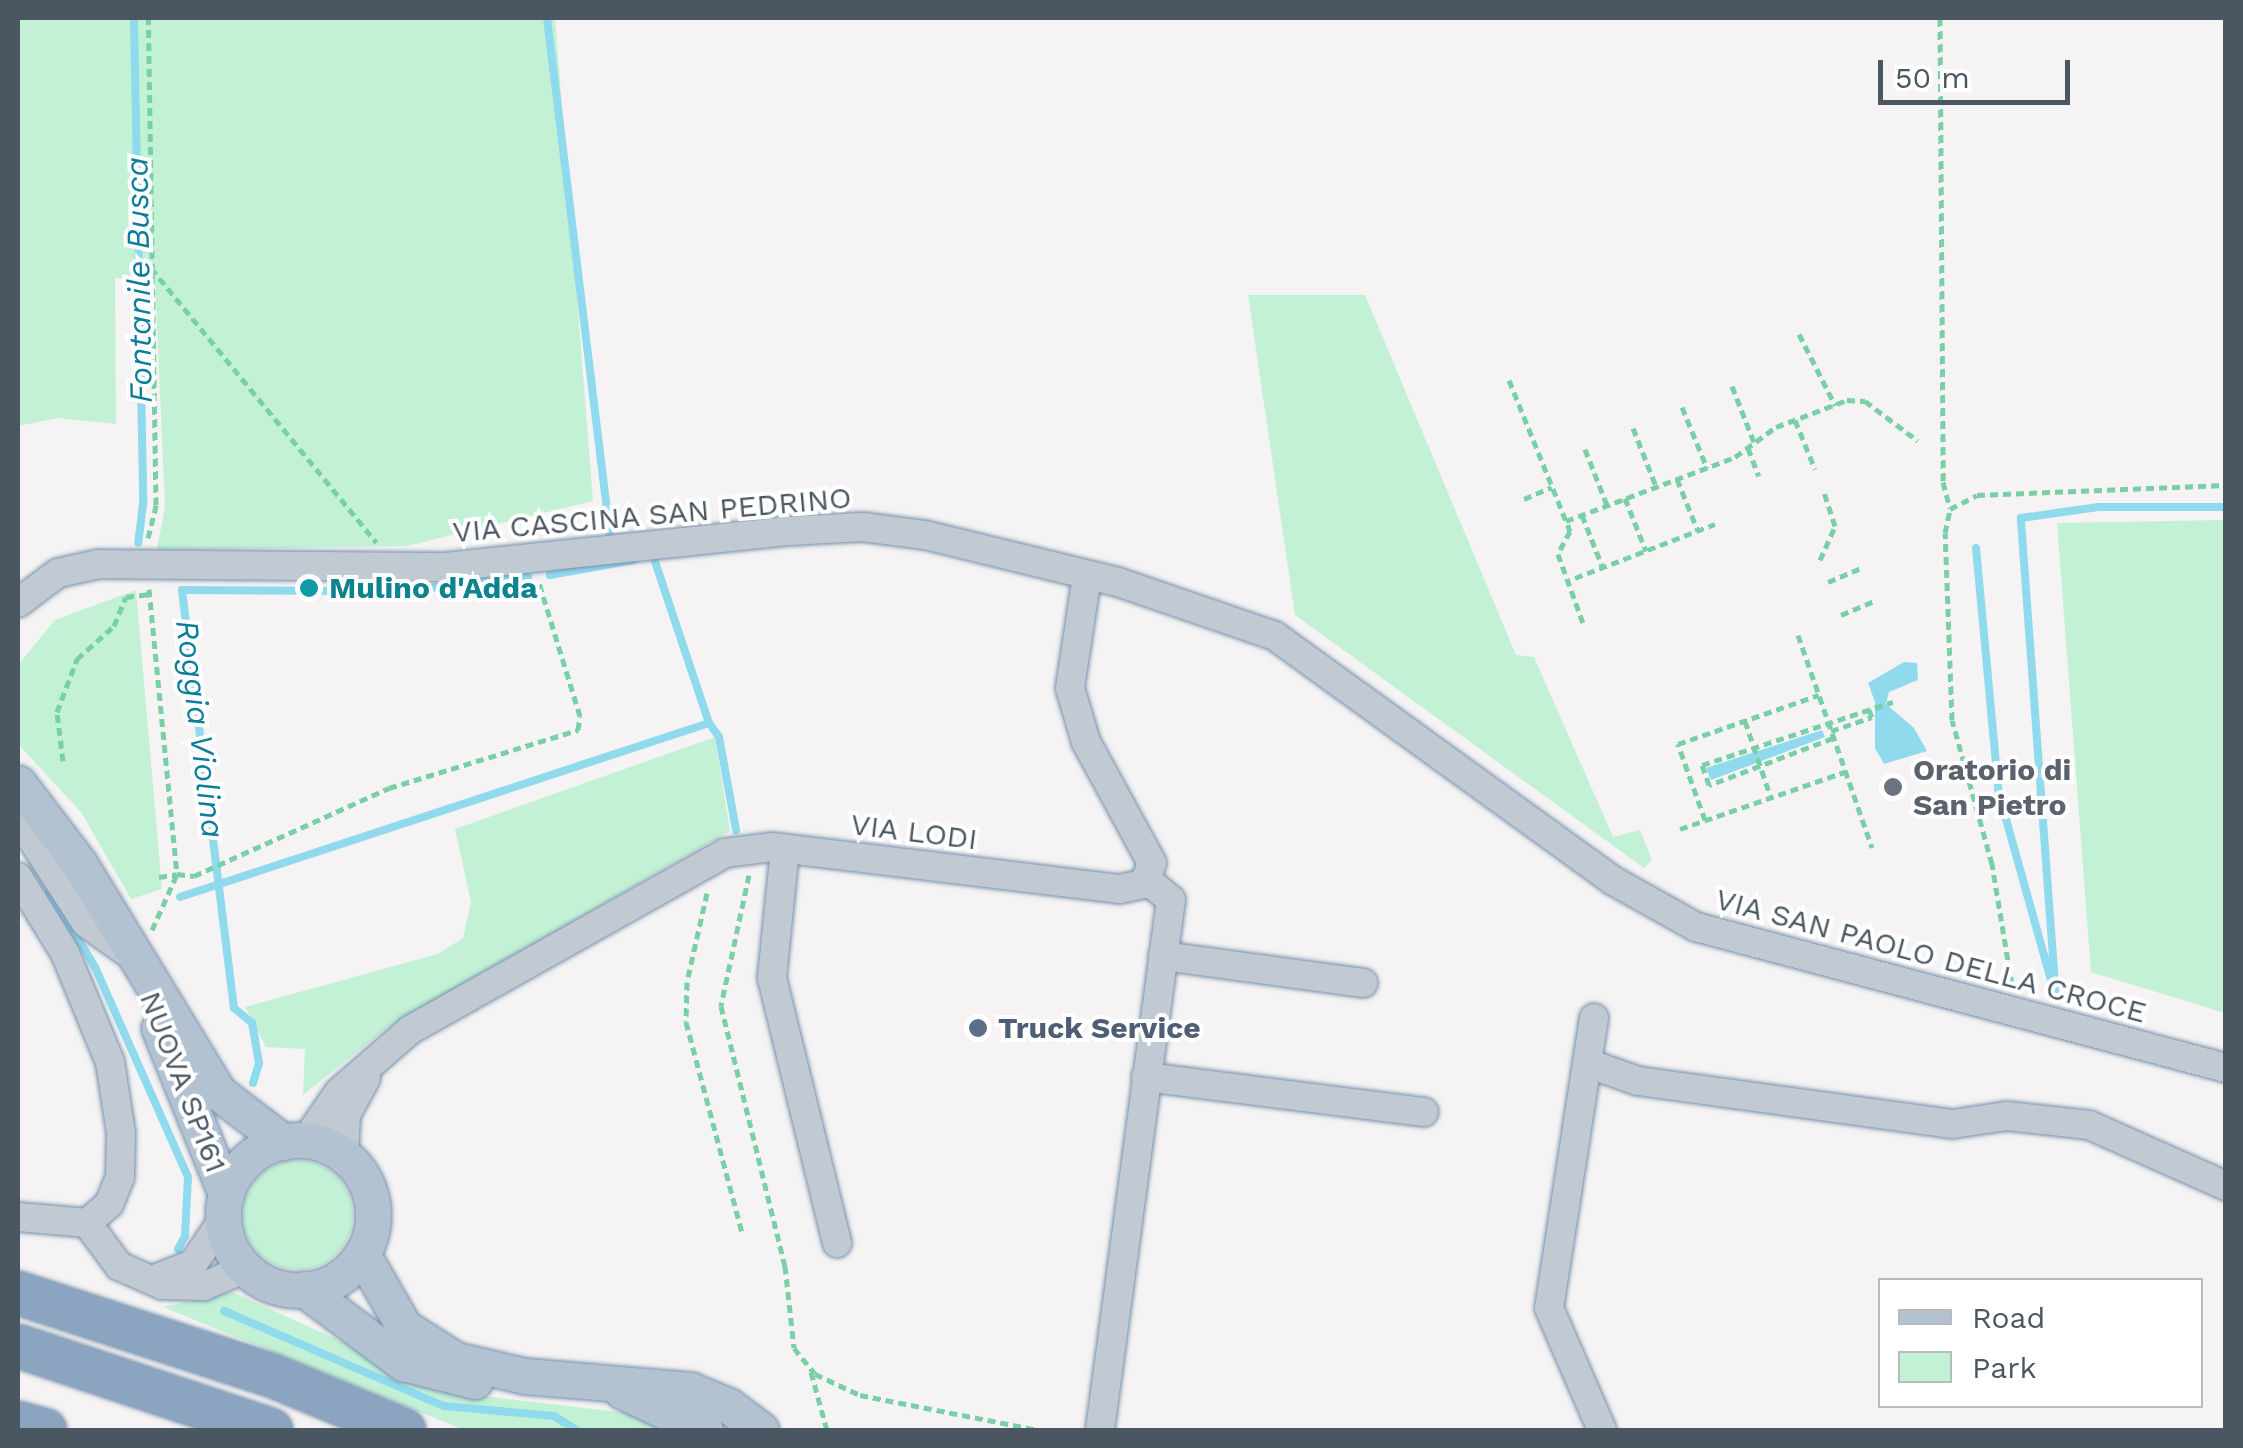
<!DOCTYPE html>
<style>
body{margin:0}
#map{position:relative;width:2243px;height:1448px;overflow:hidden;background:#f5f3f3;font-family:"Work Sans",sans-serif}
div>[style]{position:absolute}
.green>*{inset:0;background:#c3f1d5}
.round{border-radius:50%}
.water>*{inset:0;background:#90daee}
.stream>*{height:8px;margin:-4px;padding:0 4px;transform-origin:4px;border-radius:4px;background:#90daee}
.path>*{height:5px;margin-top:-2.5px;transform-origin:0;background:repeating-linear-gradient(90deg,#7ad0a6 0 8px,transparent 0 13px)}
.roads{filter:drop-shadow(0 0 2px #7690ad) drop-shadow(0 0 2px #7690ad)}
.minor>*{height:28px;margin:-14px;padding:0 14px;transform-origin:14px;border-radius:14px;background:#c1cad2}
.major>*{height:35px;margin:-17.5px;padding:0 17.5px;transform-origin:17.5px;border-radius:17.5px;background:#b3c2d1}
.major>.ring{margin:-17.5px;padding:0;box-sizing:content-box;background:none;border:35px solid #b3c2d1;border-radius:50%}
.highway>*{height:42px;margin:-21px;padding:0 21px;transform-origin:21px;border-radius:21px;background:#8ba5c1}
.dots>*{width:28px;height:28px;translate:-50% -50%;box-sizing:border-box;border:5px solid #fff;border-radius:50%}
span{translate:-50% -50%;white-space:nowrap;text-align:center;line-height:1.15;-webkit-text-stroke:8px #fff;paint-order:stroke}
.street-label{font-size:30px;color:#4a5661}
.culture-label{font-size:30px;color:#0d838f;font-weight:700}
.left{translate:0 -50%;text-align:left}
.worship-label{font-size:30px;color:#5b616d;font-weight:700}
.service-label{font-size:30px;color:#4e5e75;font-weight:700}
.water-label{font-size:32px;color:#0c7c9b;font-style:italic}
.frame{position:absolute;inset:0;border:20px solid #4a5661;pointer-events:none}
.legend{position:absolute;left:1878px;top:1278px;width:325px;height:130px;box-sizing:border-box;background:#fff;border:2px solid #b7bbc0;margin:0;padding:12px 18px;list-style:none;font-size:30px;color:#4a5661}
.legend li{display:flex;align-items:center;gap:20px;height:50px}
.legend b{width:50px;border:2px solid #b7bbc0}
.scale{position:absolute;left:1878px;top:60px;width:192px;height:45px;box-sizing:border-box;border:5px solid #4a5661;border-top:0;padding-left:12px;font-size:30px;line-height:35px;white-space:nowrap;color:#4a5661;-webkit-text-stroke:8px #fff;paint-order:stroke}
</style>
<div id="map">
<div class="green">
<div style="clip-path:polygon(18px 18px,555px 18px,593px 501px,407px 546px,157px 550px,165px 506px,155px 281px,115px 278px,116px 424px,58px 418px,18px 426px)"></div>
<div style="clip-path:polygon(1248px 295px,1365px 295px,1516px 655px,1534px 657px,1613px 837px,1640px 830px,1652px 860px,1644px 868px,1295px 615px)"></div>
<div style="clip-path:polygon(2225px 520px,2226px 520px,2225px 1013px,2091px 972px,2057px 523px)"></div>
<div style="clip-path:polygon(136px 590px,162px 889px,131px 899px,81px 812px,18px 744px,18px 665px,55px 620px)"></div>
<div style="clip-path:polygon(715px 737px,730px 831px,387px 1028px,303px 1095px,305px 1049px,266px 1047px,245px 1007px,438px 954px,463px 938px,471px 902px,455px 829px)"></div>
<div class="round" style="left:243px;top:1160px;width:110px;height:110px"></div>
<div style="clip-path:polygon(232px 1292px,456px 1393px,627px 1413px,670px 1430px,464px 1430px,163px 1307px)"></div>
</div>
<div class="water">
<div style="clip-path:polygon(1904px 662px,1917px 663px,1918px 680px,1889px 692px,1886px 704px,1914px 728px,1927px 751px,1884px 764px,1875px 748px,1875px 702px,1868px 683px)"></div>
<div style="clip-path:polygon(1822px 730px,1825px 737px,1711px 780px,1706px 768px)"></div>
</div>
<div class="stream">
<div style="left:134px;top:18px;width:486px;rotate:88.9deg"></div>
<div style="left:143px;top:504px;width:39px;rotate:97deg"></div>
<div style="left:547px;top:18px;width:521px;rotate:83.05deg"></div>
<div style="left:1976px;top:548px;width:247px;rotate:84.7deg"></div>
<div style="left:1999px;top:794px;width:193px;rotate:74.4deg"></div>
<div style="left:550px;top:575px;width:85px;rotate:-10.1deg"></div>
<div style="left:709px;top:723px;width:17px;rotate:54deg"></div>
<div style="left:719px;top:737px;width:95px;rotate:79.6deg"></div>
<div style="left:49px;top:891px;width:89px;rotate:58.8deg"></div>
<div style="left:95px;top:967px;width:230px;rotate:66.1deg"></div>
<div style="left:188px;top:1177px;width:59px;rotate:92.9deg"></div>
<div style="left:185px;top:1236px;width:15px;rotate:118deg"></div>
<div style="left:180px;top:897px;width:557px;rotate:-18.21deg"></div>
<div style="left:709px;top:723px;width:176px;rotate:-108.5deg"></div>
<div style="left:2056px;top:998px;width:481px;rotate:-94.2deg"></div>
<div style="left:2021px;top:518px;width:78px;rotate:-8.1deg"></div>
<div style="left:2098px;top:507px;width:128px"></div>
<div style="left:253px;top:1083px;width:21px;rotate:-73deg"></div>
<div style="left:259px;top:1063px;width:41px;rotate:-99.9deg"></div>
<div style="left:252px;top:1023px;width:23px;rotate:-140deg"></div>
<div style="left:234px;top:1008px;width:421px;rotate:-97.1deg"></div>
<div style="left:182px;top:590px;width:218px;rotate:0.3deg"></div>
<div style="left:400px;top:591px;width:129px;rotate:-6.2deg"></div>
<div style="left:224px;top:1311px;width:240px;rotate:23.4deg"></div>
<div style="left:444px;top:1406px;width:110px;rotate:5.2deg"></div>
<div style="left:554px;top:1416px;width:26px;rotate:32deg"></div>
</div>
<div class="path">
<div style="left:1940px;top:18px;width:464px;rotate:89.6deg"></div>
<div style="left:1943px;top:482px;width:27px;rotate:75deg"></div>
<div style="left:151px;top:268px;width:355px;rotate:50.6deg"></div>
<div style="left:1799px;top:334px;width:80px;rotate:63.1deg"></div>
<div style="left:1509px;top:380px;width:163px;rotate:68deg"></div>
<div style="left:1570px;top:531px;width:26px;rotate:118deg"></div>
<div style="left:1558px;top:554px;width:73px;rotate:70.1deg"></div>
<div style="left:1732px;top:386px;width:60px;rotate:68.6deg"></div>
<div style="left:1682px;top:407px;width:66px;rotate:67.7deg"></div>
<div style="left:1795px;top:420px;width:53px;rotate:67.8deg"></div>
<div style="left:1633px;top:428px;width:62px;rotate:68.4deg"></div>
<div style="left:1748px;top:448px;width:30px;rotate:69deg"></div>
<div style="left:1585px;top:449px;width:60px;rotate:68.6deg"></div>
<div style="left:1677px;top:479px;width:56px;rotate:68deg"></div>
<div style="left:1625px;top:498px;width:57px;rotate:68.4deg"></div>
<div style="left:1524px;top:499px;width:30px;rotate:-23deg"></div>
<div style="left:1582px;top:515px;width:57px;rotate:68.4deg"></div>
<div style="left:1566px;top:521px;width:181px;rotate:-20.7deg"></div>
<div style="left:1735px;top:457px;width:51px;rotate:-36.2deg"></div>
<div style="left:1776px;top:427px;width:76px;rotate:-20.8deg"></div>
<div style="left:1847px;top:400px;width:18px;rotate:3deg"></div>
<div style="left:1865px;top:401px;width:66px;rotate:37deg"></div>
<div style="left:148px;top:538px;width:34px;rotate:-76deg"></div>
<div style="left:156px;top:505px;width:487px;rotate:-90.9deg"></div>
<div style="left:1820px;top:560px;width:37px;rotate:-66deg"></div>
<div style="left:1835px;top:526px;width:36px;rotate:-108deg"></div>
<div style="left:1575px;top:578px;width:150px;rotate:-21.1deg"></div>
<div style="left:1828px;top:582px;width:36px;rotate:-23deg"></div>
<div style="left:149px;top:589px;width:286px;rotate:84.4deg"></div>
<div style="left:177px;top:874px;width:17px;rotate:7deg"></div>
<div style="left:194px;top:876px;width:214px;rotate:-24.3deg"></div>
<div style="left:389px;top:788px;width:198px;rotate:-17.1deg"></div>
<div style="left:578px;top:730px;width:14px;rotate:-82deg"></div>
<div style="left:580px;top:716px;width:139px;rotate:-107.1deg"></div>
<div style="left:1841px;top:615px;width:36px;rotate:-23deg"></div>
<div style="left:1798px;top:635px;width:225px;rotate:70.8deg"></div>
<div style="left:1745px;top:721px;width:81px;rotate:71.3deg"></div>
<div style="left:1831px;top:731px;width:43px;rotate:-18.9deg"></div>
<div style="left:1872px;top:717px;width:8px;rotate:-113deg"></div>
<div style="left:1833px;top:738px;width:133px;rotate:159.2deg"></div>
<div style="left:1709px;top:785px;width:21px;rotate:-109deg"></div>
<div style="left:1702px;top:765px;width:201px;rotate:-18.3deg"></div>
<div style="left:63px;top:761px;width:49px;rotate:-97deg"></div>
<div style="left:57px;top:712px;width:57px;rotate:-69.3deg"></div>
<div style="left:77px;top:659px;width:50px;rotate:-41.7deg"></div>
<div style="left:114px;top:626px;width:31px;rotate:-68deg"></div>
<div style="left:126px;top:597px;width:24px;rotate:-7deg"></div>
<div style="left:1705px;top:820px;width:81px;rotate:-109.6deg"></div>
<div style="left:1678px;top:744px;width:149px;rotate:-19.2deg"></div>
<div style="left:1680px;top:829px;width:175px;rotate:-19.1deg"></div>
<div style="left:749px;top:875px;width:134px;rotate:102.1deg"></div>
<div style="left:721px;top:1006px;width:268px;rotate:76.2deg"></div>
<div style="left:785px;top:1266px;width:82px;rotate:83.7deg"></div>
<div style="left:794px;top:1348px;width:33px;rotate:51deg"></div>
<div style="left:815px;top:1374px;width:50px;rotate:25deg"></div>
<div style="left:860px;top:1395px;width:181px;rotate:11.1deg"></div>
<div style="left:159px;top:877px;width:18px;rotate:-9deg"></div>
<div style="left:707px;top:893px;width:91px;rotate:102.7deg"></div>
<div style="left:687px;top:982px;width:40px;rotate:91.4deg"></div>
<div style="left:686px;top:1022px;width:218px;rotate:75.1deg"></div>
<div style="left:152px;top:930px;width:61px;rotate:-65.9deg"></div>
<div style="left:2012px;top:985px;width:123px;rotate:-99.4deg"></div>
<div style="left:1992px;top:864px;width:149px;rotate:-105.5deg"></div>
<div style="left:1952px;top:720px;width:187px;rotate:-92.1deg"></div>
<div style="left:1945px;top:533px;width:25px;rotate:-78deg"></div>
<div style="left:1950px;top:509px;width:30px;rotate:-27deg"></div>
<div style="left:1977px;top:495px;width:249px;rotate:-2.3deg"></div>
<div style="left:811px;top:1372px;width:60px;rotate:74.6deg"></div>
</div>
<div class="roads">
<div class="minor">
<div style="left:18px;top:603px;width:50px;rotate:-36.9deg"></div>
<div style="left:58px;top:573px;width:42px;rotate:-12.4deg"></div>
<div style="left:99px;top:564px;width:347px;rotate:0.5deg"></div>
<div style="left:446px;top:567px;width:345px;rotate:-6deg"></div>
<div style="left:789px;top:531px;width:74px;rotate:-3.1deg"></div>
<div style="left:863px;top:527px;width:63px;rotate:7.4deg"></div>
<div style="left:925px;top:535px;width:199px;rotate:13.7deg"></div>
<div style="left:1118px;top:582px;width:166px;rotate:19deg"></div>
<div style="left:1275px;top:636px;width:416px;rotate:35.9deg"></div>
<div style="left:1612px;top:880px;width:96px;rotate:29.2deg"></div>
<div style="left:1696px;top:927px;width:548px;rotate:14.9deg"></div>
<div style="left:18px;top:818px;width:125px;rotate:57.1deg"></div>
<div style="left:86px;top:923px;width:55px;rotate:35.4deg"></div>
<div style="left:785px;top:849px;width:130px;rotate:95.8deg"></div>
<div style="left:772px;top:978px;width:273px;rotate:76.2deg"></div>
<div style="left:18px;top:877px;width:89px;rotate:58.3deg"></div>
<div style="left:65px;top:953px;width:118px;rotate:67.6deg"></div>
<div style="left:110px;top:1062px;width:72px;rotate:81.2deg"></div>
<div style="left:121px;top:1133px;width:44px;rotate:91.3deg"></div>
<div style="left:120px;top:1177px;width:29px;rotate:112deg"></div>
<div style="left:109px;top:1204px;width:29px;rotate:139deg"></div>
<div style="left:87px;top:1223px;width:69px;rotate:-175deg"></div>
<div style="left:1163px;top:956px;width:202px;rotate:7.7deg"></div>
<div style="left:1594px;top:1018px;width:293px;rotate:98.8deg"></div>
<div style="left:1549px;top:1308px;width:133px;rotate:66.5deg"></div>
<div style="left:1587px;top:1063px;width:54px;rotate:19.4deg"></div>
<div style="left:1638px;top:1081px;width:318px;rotate:7.8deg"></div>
<div style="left:1953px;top:1124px;width:55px;rotate:-8.4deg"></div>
<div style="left:2007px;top:1116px;width:82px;rotate:6.3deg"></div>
<div style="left:2089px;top:1125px;width:150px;rotate:24deg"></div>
<div style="left:1146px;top:1077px;width:280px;rotate:7.2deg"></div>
<div style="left:306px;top:1140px;width:58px;rotate:-55.5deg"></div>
<div style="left:339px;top:1092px;width:94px;rotate:-41.1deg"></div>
<div style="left:410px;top:1030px;width:361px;rotate:-29.3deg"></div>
<div style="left:725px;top:853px;width:47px;rotate:-7.3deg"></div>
<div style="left:772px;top:847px;width:351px;rotate:6.9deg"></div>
<div style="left:1120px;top:889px;width:25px;rotate:-12deg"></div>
<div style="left:1144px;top:884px;width:22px;rotate:-69deg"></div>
<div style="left:1152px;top:863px;width:138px;rotate:-118.6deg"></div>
<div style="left:1086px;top:742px;width:56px;rotate:-106.5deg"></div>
<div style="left:1070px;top:688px;width:114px;rotate:-81.4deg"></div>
<div style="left:344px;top:1156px;width:41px;rotate:-87.2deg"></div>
<div style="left:346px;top:1115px;width:42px;rotate:-61.6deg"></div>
<div style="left:87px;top:1223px;width:54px;rotate:53.3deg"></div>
<div style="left:119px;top:1266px;width:47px;rotate:23.8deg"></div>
<div style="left:162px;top:1285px;width:42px;rotate:1.4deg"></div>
<div style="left:204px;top:1286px;width:46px;rotate:-23.2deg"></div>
<div style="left:152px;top:1280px;width:44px;rotate:-21.3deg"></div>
<div style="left:193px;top:1264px;width:53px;rotate:-55.7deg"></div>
<div style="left:1100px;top:1430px;width:535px;rotate:-82.37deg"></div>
<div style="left:1171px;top:900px;width:31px;rotate:-140deg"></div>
</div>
<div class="major">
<div style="left:18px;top:783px;width:101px;rotate:52.7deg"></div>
<div style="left:79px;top:863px;width:269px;rotate:58.7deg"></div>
<div style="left:219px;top:1093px;width:81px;rotate:37.4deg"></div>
<div style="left:159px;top:1028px;width:179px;rotate:68deg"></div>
<div class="ring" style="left:223px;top:1140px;width:115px;height:115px"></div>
<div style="left:362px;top:1254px;width:84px;rotate:60.1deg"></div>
<div style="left:404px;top:1327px;width:62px;rotate:32.4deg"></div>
<div style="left:456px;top:1360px;width:71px;rotate:13.1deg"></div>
<div style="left:525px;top:1376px;width:166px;rotate:4.8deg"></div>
<div style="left:690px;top:1390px;width:42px;rotate:22.3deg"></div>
<div style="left:729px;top:1406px;width:40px;rotate:37deg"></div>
<div style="left:304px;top:1289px;width:124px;rotate:36.8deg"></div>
<div style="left:403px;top:1363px;width:74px;rotate:14deg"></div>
<div style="left:622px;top:1391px;width:92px;rotate:25.2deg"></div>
</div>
<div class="highway">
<div style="left:18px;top:1293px;width:266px;rotate:18deg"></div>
<div style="left:271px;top:1375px;width:144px;rotate:22.5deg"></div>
<div style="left:18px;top:1346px;width:267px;rotate:18.4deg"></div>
<div style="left:18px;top:1423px;width:28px;rotate:15deg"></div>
</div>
</div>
<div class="dots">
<div style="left:309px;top:588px;background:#0f9aa8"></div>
<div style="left:1893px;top:787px;background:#6b7280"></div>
<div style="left:978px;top:1028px;background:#5c6f8a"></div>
</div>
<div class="street-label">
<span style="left:652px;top:515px;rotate:-5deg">VIA CASCINA SAN PEDRINO</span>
<span style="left:914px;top:832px;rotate:7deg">VIA LODI</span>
<span style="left:1931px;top:956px;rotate:15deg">VIA SAN PAOLO DELLA CROCE</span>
<span style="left:183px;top:1082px;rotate:69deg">NUOVA SP161</span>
</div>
<div class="culture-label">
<span class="left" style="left:329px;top:588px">Mulino d'Adda</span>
</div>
<div class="worship-label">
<span class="left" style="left:1913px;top:787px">Oratorio di<br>San Pietro</span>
</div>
<div class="service-label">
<span class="left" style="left:998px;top:1028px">Truck Service</span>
</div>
<div class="water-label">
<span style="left:139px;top:280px;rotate:-91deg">Fontanile Busca</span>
<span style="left:200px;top:729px;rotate:83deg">Roggia Violina</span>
</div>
<div class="frame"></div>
<ul class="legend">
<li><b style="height:12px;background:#b3c2d1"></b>Road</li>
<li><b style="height:28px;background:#c3f1d5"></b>Park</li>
</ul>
<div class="scale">50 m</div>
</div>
